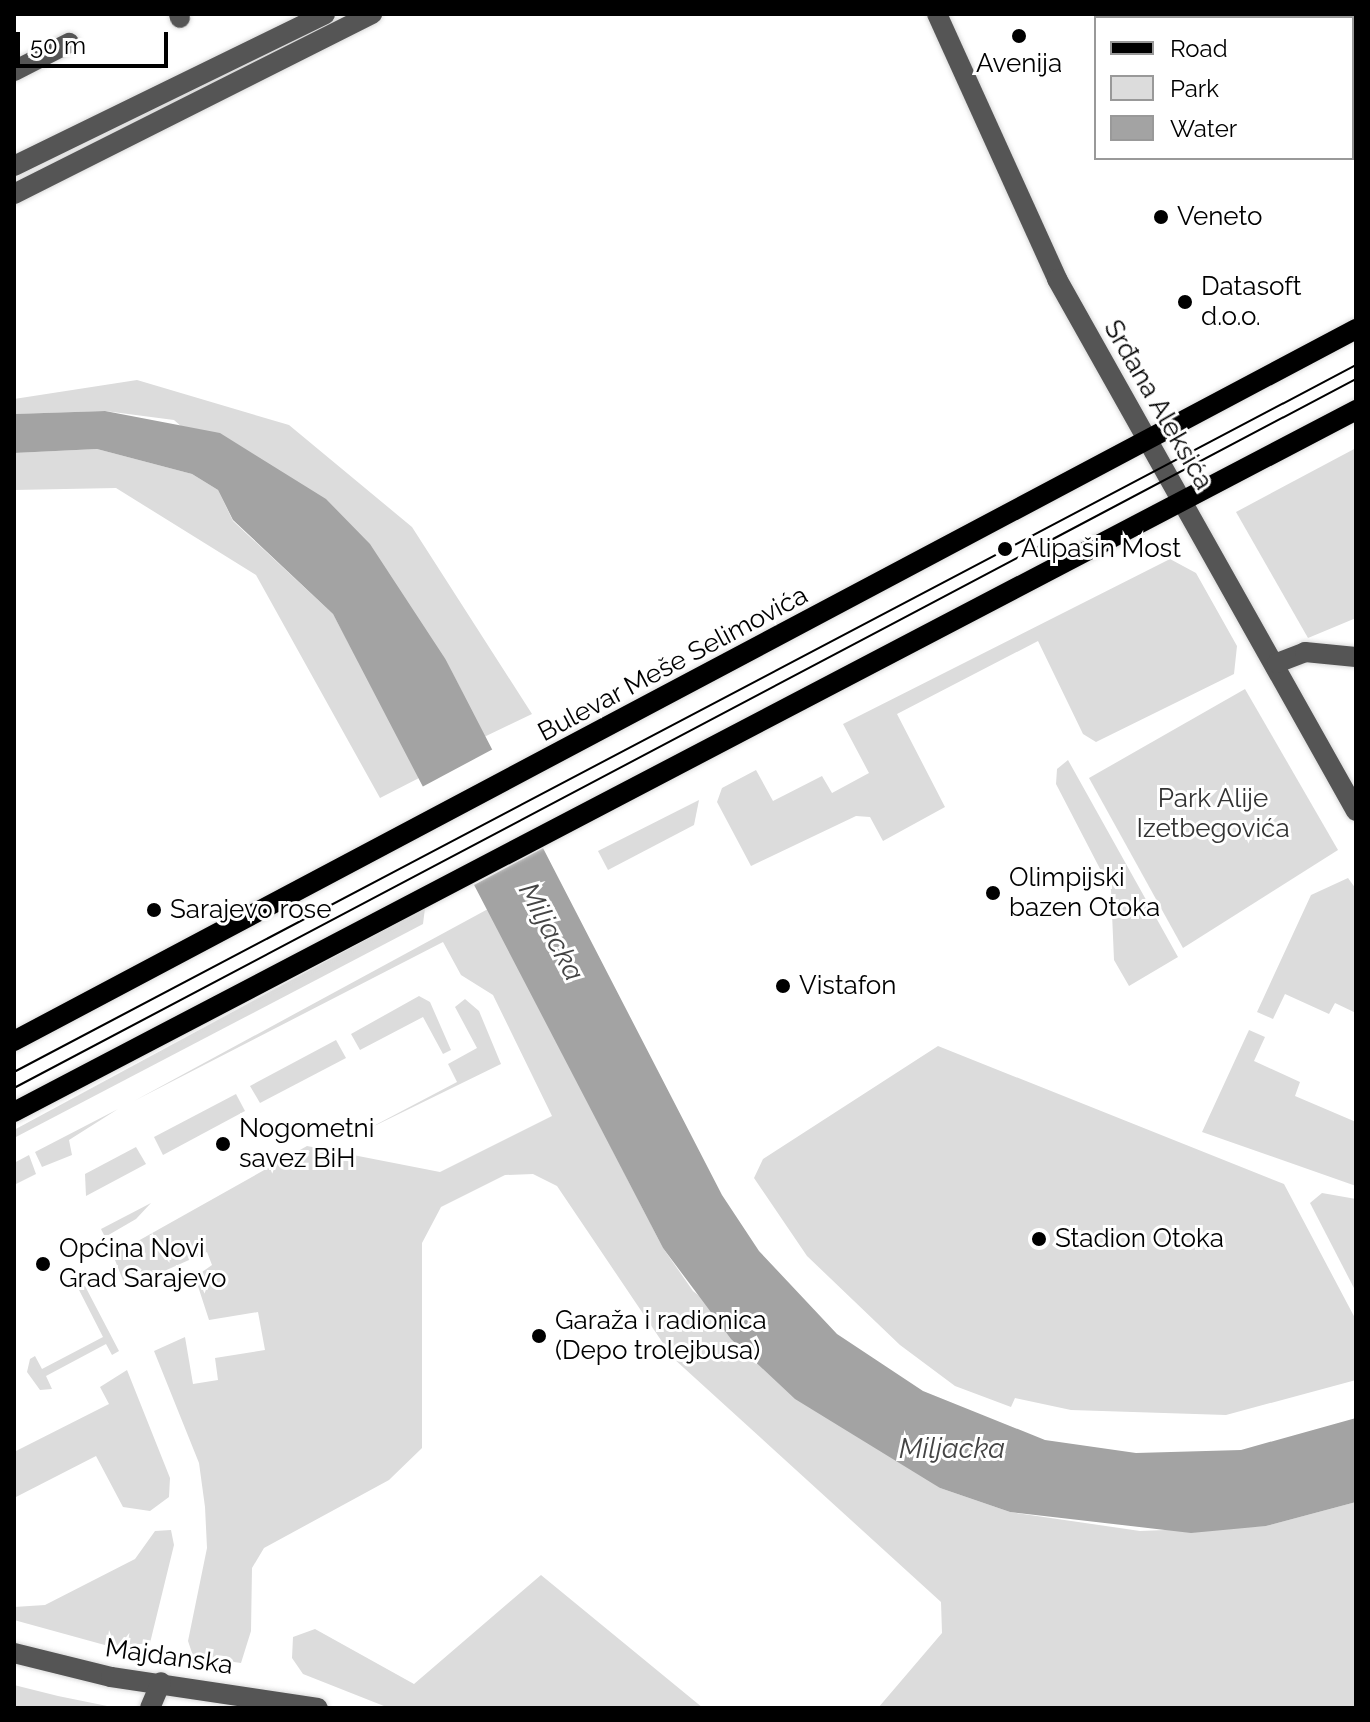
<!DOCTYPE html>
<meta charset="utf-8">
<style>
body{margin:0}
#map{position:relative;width:1370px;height:1722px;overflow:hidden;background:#fff;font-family:Raleway,sans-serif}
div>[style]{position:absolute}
.green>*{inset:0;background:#dcdcdc}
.water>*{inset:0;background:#a3a3a3}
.pier>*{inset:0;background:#fff}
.roads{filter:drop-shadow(0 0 2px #dbdbdb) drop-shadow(0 0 2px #dbdbdb)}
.minor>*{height:20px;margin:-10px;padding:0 10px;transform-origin:10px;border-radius:10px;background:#555}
.major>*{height:20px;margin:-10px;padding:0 10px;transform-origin:10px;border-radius:10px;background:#000}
.tram>*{height:2px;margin:-1px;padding:0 1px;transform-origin:1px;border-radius:1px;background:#000}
.dots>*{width:22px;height:22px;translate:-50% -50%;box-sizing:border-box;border:4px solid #fff;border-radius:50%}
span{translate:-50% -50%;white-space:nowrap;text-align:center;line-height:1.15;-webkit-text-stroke:6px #fff;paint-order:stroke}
.poi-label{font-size:26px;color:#000}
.left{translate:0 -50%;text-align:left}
.street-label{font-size:26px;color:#000}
.park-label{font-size:26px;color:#333}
.water-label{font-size:28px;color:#444;font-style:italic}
.frame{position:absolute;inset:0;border:16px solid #000;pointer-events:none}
.legend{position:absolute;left:1094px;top:16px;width:260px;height:144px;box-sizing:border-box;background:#fff;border:2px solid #999;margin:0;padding:10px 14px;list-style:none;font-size:24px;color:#000}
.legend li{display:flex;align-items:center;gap:16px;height:40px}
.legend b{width:40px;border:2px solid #999}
.scale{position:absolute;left:16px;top:32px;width:152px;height:36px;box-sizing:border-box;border:4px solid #000;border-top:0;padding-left:10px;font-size:24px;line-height:28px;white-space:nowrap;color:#000;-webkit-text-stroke:6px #fff;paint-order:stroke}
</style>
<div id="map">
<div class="green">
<div style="clip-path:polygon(137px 380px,289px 425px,412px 527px,532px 714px,484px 737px,446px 660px,174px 420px,105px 411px,14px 414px,14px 399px)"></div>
<div style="clip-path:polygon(1356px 448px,1356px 618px,1308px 638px,1236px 512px)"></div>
<div style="clip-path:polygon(97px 449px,192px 474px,218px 490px,233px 521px,333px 614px,421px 777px,380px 798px,256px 575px,116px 488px,14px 490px,14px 453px)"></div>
<div style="clip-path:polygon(1170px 559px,1196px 573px,1237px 646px,1234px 674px,1096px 742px,1083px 734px,1038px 641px,897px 714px,945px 807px,883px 841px,870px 817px,856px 816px,751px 866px,717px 802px,722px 788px,756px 770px,773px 801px,822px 776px,832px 793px,869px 773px,843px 724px)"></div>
<div style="clip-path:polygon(1245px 689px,1338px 850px,1183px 948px,1089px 778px)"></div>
<div style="clip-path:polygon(1068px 760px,1178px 957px,1129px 986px,1114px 960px,1111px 890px,1056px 784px,1057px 769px)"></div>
<div style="clip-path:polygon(699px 800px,694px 825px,608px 870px,598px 851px)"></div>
<div style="clip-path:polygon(1348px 878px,1356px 889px,1356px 1013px,1335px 1003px,1329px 1014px,1285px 994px,1273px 1019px,1257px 1012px,1311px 895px)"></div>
<div style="clip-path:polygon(425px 908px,423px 924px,14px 1138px,14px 1130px)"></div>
<div style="clip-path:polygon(488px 909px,663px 1248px,693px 1291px,940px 1488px,1010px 1512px,1140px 1531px,1266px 1526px,1356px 1502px,1356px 1708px,878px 1708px,942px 1633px,941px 1602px,673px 1358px,557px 1186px,533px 1174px,505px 1175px,441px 1207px,422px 1243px,422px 1448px,389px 1480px,264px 1548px,252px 1568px,251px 1631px,241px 1663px,193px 1656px,188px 1641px,207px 1548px,205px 1507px,199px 1463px,154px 1351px,185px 1337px,193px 1384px,218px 1380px,215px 1358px,265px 1350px,258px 1312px,209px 1320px,195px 1277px,212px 1265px,207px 1252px,126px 1288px,113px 1255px,307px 1146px,440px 1172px,552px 1116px,493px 995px,461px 975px,443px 942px,134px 1101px)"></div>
<div style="clip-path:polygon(419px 996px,430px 1002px,451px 1050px,443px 1054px,423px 1017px,360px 1050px,351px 1034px)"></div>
<div style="clip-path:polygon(465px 999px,479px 1011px,501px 1064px,362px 1132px,457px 1082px,448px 1064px,477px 1048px,455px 1007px)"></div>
<div style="clip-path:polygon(1249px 1030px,1265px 1037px,1254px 1061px,1300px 1082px,1295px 1096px,1356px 1122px,1356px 1186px,1202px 1132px)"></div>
<div style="clip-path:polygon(336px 1040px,346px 1058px,260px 1103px,250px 1086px)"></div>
<div style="clip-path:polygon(938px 1046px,1284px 1184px,1356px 1320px,1356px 1380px,1226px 1415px,1071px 1410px,1015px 1398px,1011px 1407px,955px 1386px,900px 1345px,807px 1256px,754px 1178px,763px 1159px)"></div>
<div style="clip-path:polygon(236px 1094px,245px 1111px,163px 1155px,154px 1137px)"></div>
<div style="clip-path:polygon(118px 1109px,69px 1140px,72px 1155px,42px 1167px,35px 1152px)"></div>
<div style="clip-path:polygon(136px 1147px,146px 1164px,86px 1196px,85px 1174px)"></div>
<div style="clip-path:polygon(29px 1155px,36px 1174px,14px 1185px,14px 1163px)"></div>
<div style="clip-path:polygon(1322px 1193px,1356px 1199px,1356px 1292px,1310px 1203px)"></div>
<div style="clip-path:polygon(151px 1203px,136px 1219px,105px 1237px,101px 1229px)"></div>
<div style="clip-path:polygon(85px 1286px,119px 1351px,112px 1355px,106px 1344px,46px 1376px,52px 1389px,40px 1390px,27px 1372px,30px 1359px,35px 1356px,42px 1369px,103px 1337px,79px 1290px)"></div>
<div style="clip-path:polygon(127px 1370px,170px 1478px,169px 1497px,150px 1511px,123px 1507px,96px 1456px,14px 1498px,14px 1452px,109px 1404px,100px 1387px)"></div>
<div style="clip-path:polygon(171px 1530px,174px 1545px,150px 1643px,112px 1647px,14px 1620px,14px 1607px,45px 1605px,135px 1559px,155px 1531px)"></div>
<div style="clip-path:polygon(541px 1575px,703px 1708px,389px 1708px,303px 1674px,292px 1658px,293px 1637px,315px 1629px,414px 1684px)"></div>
<div style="clip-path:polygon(14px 1685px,58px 1696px,117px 1708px,14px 1708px)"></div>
</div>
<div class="water">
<div style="clip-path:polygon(105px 411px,220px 433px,326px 499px,370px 544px,446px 660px,722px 1195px,759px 1251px,837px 1334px,923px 1391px,1045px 1440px,1136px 1453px,1241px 1450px,1356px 1418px,1356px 1502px,1266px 1526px,1191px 1533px,1010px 1512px,940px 1488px,795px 1399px,731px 1339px,663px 1248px,333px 614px,233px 520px,218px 490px,192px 474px,97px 449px,14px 453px,14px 414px)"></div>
</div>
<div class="pier">
<div style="clip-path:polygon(495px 748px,547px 846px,472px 886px,422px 787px)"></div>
</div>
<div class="roads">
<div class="minor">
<div style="left:179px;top:14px;width:4px;rotate:76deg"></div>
<div style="left:937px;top:14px;width:291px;rotate:65.6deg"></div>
<div style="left:1057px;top:279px;width:610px;rotate:60.66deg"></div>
<div style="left:14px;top:71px;width:62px;rotate:-27deg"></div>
<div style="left:14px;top:166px;width:346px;rotate:-26deg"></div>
<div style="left:14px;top:194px;width:401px;rotate:-26.7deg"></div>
<div style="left:1277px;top:663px;width:30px;rotate:-21deg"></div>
<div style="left:1305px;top:652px;width:51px;rotate:5.6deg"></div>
<div style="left:14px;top:1653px;width:100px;rotate:13.9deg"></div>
<div style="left:111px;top:1677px;width:209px;rotate:8.5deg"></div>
<div style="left:150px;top:1708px;width:28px;rotate:-67deg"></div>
</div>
<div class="major">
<div style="left:14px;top:1041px;width:1519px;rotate:-27.95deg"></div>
<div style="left:14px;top:1112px;width:1515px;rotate:-27.61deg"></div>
</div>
</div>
<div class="tram">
<div style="left:14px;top:1072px;width:1517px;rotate:-27.78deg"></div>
<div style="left:14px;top:1088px;width:1518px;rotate:-27.85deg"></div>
</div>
<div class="dots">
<div style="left:1019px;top:36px;background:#000"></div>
<div style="left:1161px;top:217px;background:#000"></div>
<div style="left:1185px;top:302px;background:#000"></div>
<div style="left:1005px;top:549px;background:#000"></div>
<div style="left:993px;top:893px;background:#000"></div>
<div style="left:154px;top:910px;background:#000"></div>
<div style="left:783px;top:986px;background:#000"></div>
<div style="left:223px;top:1144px;background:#000"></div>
<div style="left:1039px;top:1239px;background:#000"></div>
<div style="left:43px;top:1264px;background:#000"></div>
<div style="left:539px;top:1336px;background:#000"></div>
</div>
<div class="poi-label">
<span style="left:1019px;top:64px">Avenija</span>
<span class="left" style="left:1177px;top:217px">Veneto</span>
<span class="left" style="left:1201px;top:302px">Datasoft<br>d.o.o.</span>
<span class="left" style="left:1021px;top:549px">Alipašin Most</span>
<span class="left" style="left:1009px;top:893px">Olimpijski<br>bazen Otoka</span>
<span class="left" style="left:170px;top:910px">Sarajevo rose</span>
<span class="left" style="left:799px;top:986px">Vistafon</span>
<span class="left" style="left:239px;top:1144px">Nogometni<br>savez BiH</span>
<span class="left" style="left:1055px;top:1239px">Stadion Otoka</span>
<span class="left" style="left:59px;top:1264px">Općina Novi<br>Grad Sarajevo</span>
<span class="left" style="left:555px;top:1336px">Garaža i radionica<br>(Depo trolejbusa)</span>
</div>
<div class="street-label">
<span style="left:1158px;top:405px;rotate:60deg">Srđana Aleksića</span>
<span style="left:673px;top:664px;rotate:-28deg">Bulevar Meše Selimovića</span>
<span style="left:169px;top:1657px;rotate:8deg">Majdanska</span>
</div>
<div class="park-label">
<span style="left:1213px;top:814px">Park Alije<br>Izetbegovića</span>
</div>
<div class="water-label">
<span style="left:551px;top:932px;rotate:62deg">Miljacka</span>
<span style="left:952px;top:1449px">Miljacka</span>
</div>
<div class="frame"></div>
<ul class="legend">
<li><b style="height:10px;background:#000"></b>Road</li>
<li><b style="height:22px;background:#dcdcdc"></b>Park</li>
<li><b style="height:22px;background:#a3a3a3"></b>Water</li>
</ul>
<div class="scale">50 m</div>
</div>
